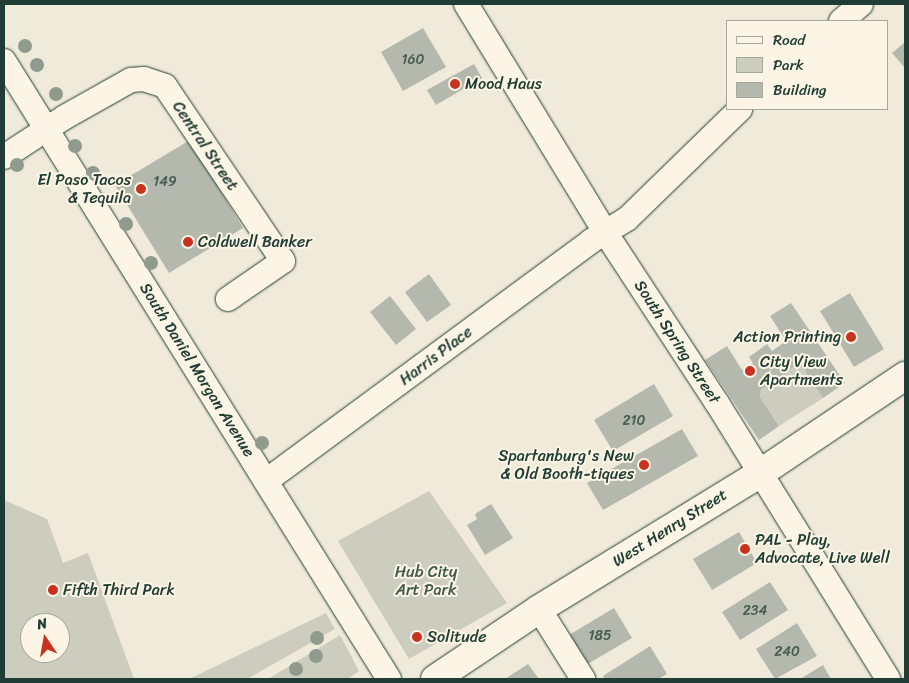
<!DOCTYPE html>
<style>
body{margin:0}
#map{position:relative;width:909px;height:683px;overflow:hidden;background:#efeada;font-family:Sriracha,sans-serif}
div>[style]{position:absolute}
.green>*{inset:0;background:#cccdbf}
.building>*{inset:0;background:#b5b9ad}
.roads{filter:drop-shadow(0 0 1px #1f3d34) drop-shadow(0 0 1px #1f3d34)}
.minor>*{height:24px;margin:-12px;padding:0 12px;transform-origin:12px;border-radius:12px;background:#fcf5e5}
.major>*{height:28px;margin:-14px;padding:0 14px;transform-origin:14px;border-radius:14px;background:#fcf5e5}
.trees>*{width:14px;height:14px;margin:-7px;border-radius:50%;background:#909b8e}
.dots>*{width:14px;height:14px;translate:-50% -50%;box-sizing:border-box;border:2px solid #fcf5e5;border-radius:50%}
span{translate:-50% -50%;white-space:nowrap;text-align:center;line-height:1.15;-webkit-text-stroke:4px #fcf5e5;paint-order:stroke}
.number-label{font-size:14px;color:#445c52}
.number-label span{-webkit-text-stroke-width:0}
.poi-label{font-size:16px;color:#1f3d34}
.left{translate:0 -50%;text-align:left}
.right{translate:-100% -50%;text-align:right}
.street-label{font-size:16px;color:#1f3d34}
.park-label{font-size:16px;color:#425a50}
.frame{position:absolute;inset:0;border:5px solid #1f3d34;pointer-events:none}
.legend{position:absolute;left:726px;top:20px;width:162px;height:90px;box-sizing:border-box;background:#fcf5e5;border:1px solid #a4ab9e;margin:0;padding:6px 9px;list-style:none;font-size:15px;color:#1f3d34}
.legend li{display:flex;align-items:center;gap:10px;height:25px}
.legend b{width:25px;border:1px solid #a4ab9e}
.north{position:absolute;left:20px;top:613px;width:50px;height:50px;box-sizing:border-box;background:#fcf5e5;border:1px solid #a4ab9e;border-radius:50%;rotate:348deg;font-size:14px;font-weight:700;line-height:20px;text-align:center;color:#1f3d34}
.north::after{content:'';display:block;margin:auto;width:18px;height:22px;background:#c8321e;clip-path:polygon(50% 0,100% 100%,50% 72%,0 100%)}
</style>
<div id="map">
<div class="green">
<div style="clip-path:polygon(795px 366px,803px 368px,823px 398px,779px 426px,760px 397px,761px 389px,786px 378px,785px 372px)"></div>
<div style="clip-path:polygon(429px 491px,507px 603px,409px 659px,338px 541px)"></div>
<div style="clip-path:polygon(evenodd,4px 500px,47px 519px,63px 563px,88px 553px,134px 679px,4px 679px,4px 500px,30px 623px,60px 623px,60px 653px,30px 653px,30px 623px)"></div>
<div style="clip-path:polygon(326px 613px,335px 629px,247px 679px,189px 679px)"></div>
<div style="clip-path:polygon(340px 635px,359px 671px,348px 679px,268px 679px)"></div>
</div>
<div class="building">
<div style="clip-path:polygon(423px 28px,446px 67px,403px 91px,381px 52px)"></div>
<div style="clip-path:polygon(905px 42px,905px 68px,892px 53px)"></div>
<div style="clip-path:polygon(474px 64px,482px 78px,436px 105px,427px 90px)"></div>
<div style="clip-path:polygon(190px 140px,243px 228px,169px 273px,115px 185px)"></div>
<div style="clip-path:polygon(429px 274px,451px 305px,427px 322px,405px 292px)"></div>
<div style="clip-path:polygon(850px 293px,884px 349px,854px 367px,820px 311px)"></div>
<div style="clip-path:polygon(390px 296px,416px 329px,396px 345px,370px 312px)"></div>
<div style="clip-path:polygon(791px 303px,845px 383px,823px 398px,803px 368px,795px 366px,785px 372px,786px 378px,761px 389px,760px 397px,779px 426px,759px 440px,705px 360px,727px 346px,742px 370px,753px 363px,749px 357px,767px 344px,772px 351px,786px 341px,770px 316px)"></div>
<div style="clip-path:polygon(654px 384px,673px 416px,613px 451px,594px 420px)"></div>
<div style="clip-path:polygon(682px 429px,698px 456px,603px 510px,587px 483px)"></div>
<div style="clip-path:polygon(491px 504px,513px 538px,485px 555px,467px 525px,477px 519px,475px 514px)"></div>
<div style="clip-path:polygon(739px 532px,757px 563px,712px 590px,693px 559px)"></div>
<div style="clip-path:polygon(770px 582px,788px 610px,740px 640px,722px 612px)"></div>
<div style="clip-path:polygon(614px 608px,632px 638px,586px 665px,569px 635px)"></div>
<div style="clip-path:polygon(797px 623px,817px 656px,775px 679px,756px 649px)"></div>
<div style="clip-path:polygon(650px 646px,667px 674px,658px 679px,605px 679px,603px 676px)"></div>
<div style="clip-path:polygon(528px 664px,539px 679px,505px 679px)"></div>
<div style="clip-path:polygon(823px 665px,831px 679px,800px 679px)"></div>
</div>
<div class="roads">
<div class="minor">
<div style="left:466px;top:4px;width:267px;rotate:58.6deg"></div>
<div style="left:605px;top:232px;width:204px;rotate:56.8deg"></div>
<div style="left:717px;top:403px;width:325px;rotate:58.2deg"></div>
<div style="left:841px;top:21px;width:26px;rotate:-40deg"></div>
<div style="left:4px;top:61px;width:728px;rotate:58.08deg"></div>
<div style="left:4px;top:157px;width:73px;rotate:-33.3deg"></div>
<div style="left:65px;top:117px;width:76px;rotate:-29.3deg"></div>
<div style="left:131px;top:80px;width:13px;rotate:-4deg"></div>
<div style="left:144px;top:79px;width:22px;rotate:18deg"></div>
<div style="left:165px;top:86px;width:211px;rotate:56deg"></div>
<div style="left:283px;top:261px;width:67px;rotate:145.4deg"></div>
<div style="left:266px;top:481px;width:404px;rotate:-36.4deg"></div>
<div style="left:591px;top:241px;width:42px;rotate:-31.4deg"></div>
<div style="left:627px;top:219px;width:158px;rotate:-44.2deg"></div>
<div style="left:539px;top:609px;width:83px;rotate:57.8deg"></div>
</div>
<div class="major">
<div style="left:435px;top:679px;width:125px;rotate:-33.9deg"></div>
<div style="left:539px;top:609px;width:258px;rotate:-31.5deg"></div>
<div style="left:759px;top:474px;width:176px;rotate:-33.9deg"></div>
</div>
</div>
<div class="trees">
<div style="left:25px;top:46px"></div>
<div style="left:37px;top:65px"></div>
<div style="left:56px;top:94px"></div>
<div style="left:75px;top:146px"></div>
<div style="left:17px;top:165px"></div>
<div style="left:93px;top:173px"></div>
<div style="left:126px;top:224px"></div>
<div style="left:151px;top:263px"></div>
<div style="left:262px;top:443px"></div>
<div style="left:317px;top:638px"></div>
<div style="left:316px;top:656px"></div>
<div style="left:296px;top:669px"></div>
</div>
<div class="dots">
<div style="left:455px;top:84px;background:#c8321e"></div>
<div style="left:141px;top:189px;background:#c8321e"></div>
<div style="left:188px;top:242px;background:#c8321e"></div>
<div style="left:851px;top:337px;background:#c8321e"></div>
<div style="left:750px;top:371px;background:#c8321e"></div>
<div style="left:644px;top:465px;background:#c8321e"></div>
<div style="left:745px;top:549px;background:#c8321e"></div>
<div style="left:53px;top:590px;background:#c8321e"></div>
<div style="left:417px;top:637px;background:#c8321e"></div>
</div>
<div class="number-label">
<span style="left:413px;top:60px">160</span>
<span style="left:165px;top:182px">149</span>
<span style="left:634px;top:421px">210</span>
<span style="left:755px;top:611px">234</span>
<span style="left:600px;top:636px">185</span>
<span style="left:787px;top:652px">240</span>
</div>
<div class="poi-label">
<span class="left" style="left:465px;top:84px">Mood Haus</span>
<span class="right" style="left:131px;top:189px">El Paso Tacos<br>&amp; Tequila</span>
<span class="left" style="left:198px;top:242px">Coldwell Banker</span>
<span class="right" style="left:841px;top:337px">Action Printing</span>
<span class="left" style="left:760px;top:371px">City View<br>Apartments</span>
<span class="right" style="left:634px;top:465px">Spartanburg's New<br>&amp; Old Booth-tiques</span>
<span class="left" style="left:755px;top:549px">PAL - Play,<br>Advocate, Live Well</span>
<span class="left" style="left:63px;top:590px">Fifth Third Park</span>
<span class="left" style="left:427px;top:637px">Solitude</span>
</div>
<div class="street-label">
<span style="left:205px;top:146px;rotate:56deg">Central Street</span>
<span style="left:677px;top:342px;rotate:57deg">South Spring Street</span>
<span style="left:436px;top:356px;rotate:-37deg">Harris Place</span>
<span style="left:197px;top:370px;rotate:58deg">South Daniel Morgan Avenue</span>
<span style="left:670px;top:528px;rotate:-32deg">West Henry Street</span>
</div>
<div class="park-label">
<span style="left:426px;top:581px">Hub City<br>Art Park</span>
</div>
<div class="frame"></div>
<ul class="legend">
<li><b style="height:6px;background:#fcf5e5"></b>Road</li>
<li><b style="height:14px;background:#cccdbf"></b>Park</li>
<li><b style="height:14px;background:#b5b9ad"></b>Building</li>
</ul>
<div class="north">N</div>
</div>
